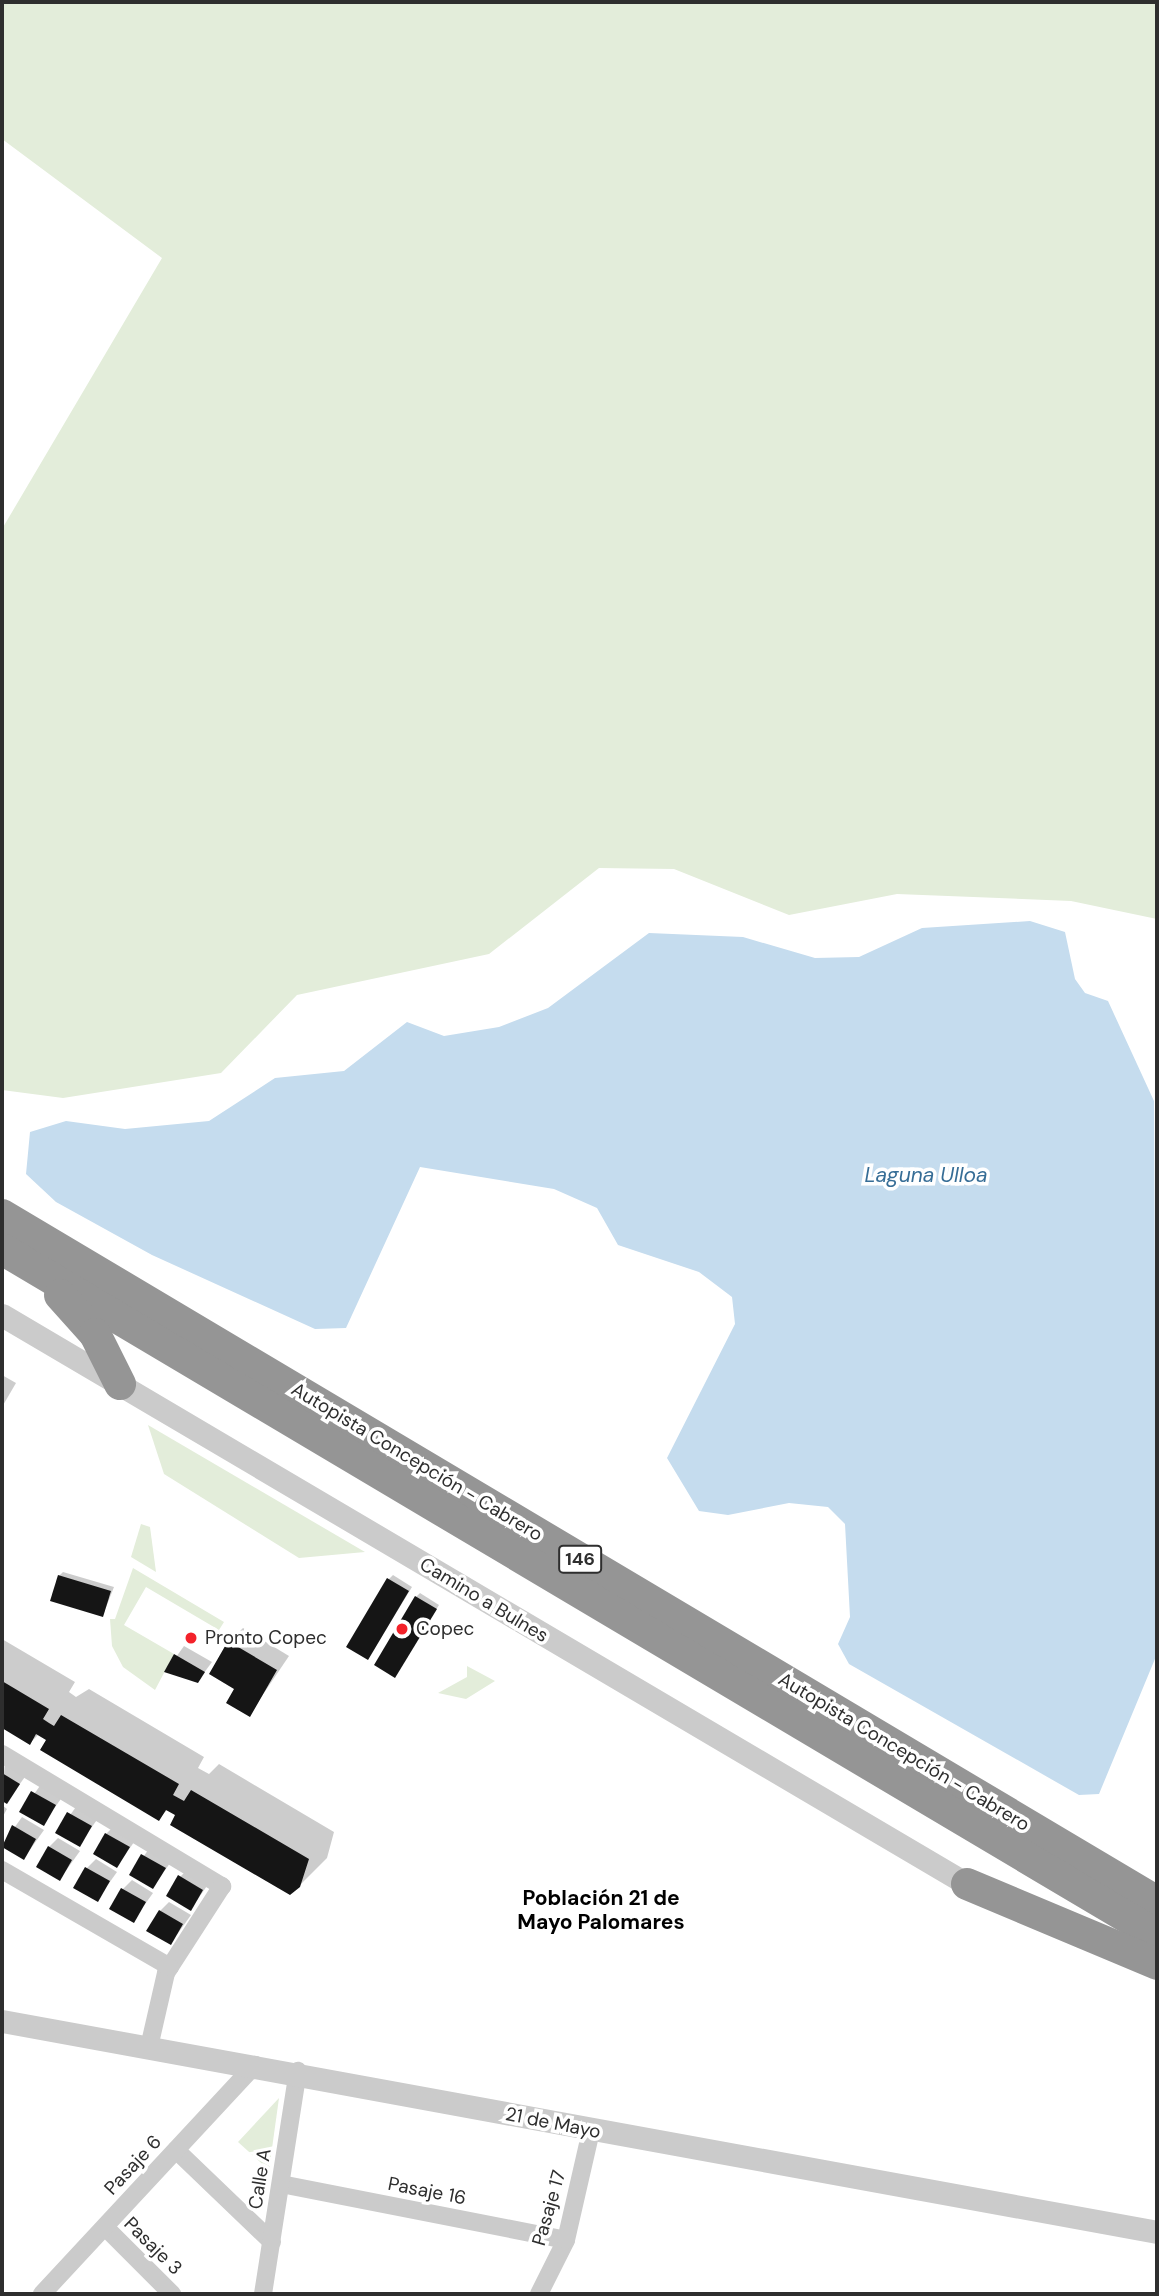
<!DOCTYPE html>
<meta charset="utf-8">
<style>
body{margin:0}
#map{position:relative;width:1159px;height:2296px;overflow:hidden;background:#fff;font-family:"DM Sans",sans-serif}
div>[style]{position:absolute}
.green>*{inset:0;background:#e3edda}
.water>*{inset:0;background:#c5dcee}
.shadow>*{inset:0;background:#0003}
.building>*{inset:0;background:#151515}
.minor>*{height:18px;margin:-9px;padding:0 9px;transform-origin:9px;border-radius:9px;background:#cbcbcb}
.tertiary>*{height:23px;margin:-11.5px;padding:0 11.5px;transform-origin:11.5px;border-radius:11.5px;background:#cbcbcb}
.motorway>*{height:32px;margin:-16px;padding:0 16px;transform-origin:16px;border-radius:16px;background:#959595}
.dots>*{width:19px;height:19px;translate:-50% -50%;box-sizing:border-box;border:4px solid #fff;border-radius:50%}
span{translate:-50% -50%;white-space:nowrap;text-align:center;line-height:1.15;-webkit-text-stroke:7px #fff;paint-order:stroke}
.shield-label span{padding:2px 5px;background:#fff;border:2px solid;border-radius:5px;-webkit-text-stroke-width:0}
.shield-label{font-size:18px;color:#2e2e2e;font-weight:700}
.street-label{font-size:19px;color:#2e2e2e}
.poi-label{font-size:19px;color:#2e2e2e}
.left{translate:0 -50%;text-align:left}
.water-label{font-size:21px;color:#366d96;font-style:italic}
.neighbourhood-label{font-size:21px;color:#000;font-weight:700}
.frame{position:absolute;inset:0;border:4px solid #2e2e2e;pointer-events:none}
</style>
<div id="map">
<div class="green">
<div style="clip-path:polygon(2px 2px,1157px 2px,1157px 919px,1071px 901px,897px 894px,789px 915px,674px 869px,599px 868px,489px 954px,297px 995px,221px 1073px,63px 1098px,2px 1090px,2px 529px,162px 258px,2px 139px)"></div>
<div style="clip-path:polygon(148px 1425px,365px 1552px,299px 1558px,164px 1474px)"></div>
<div style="clip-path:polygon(141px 1524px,150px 1527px,156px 1572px,131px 1557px)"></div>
<div style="clip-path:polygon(133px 1568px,224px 1622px,219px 1630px,146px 1587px,124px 1625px,174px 1654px,155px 1690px,123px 1667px,112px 1646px,110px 1619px,115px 1619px)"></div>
<div style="clip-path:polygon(467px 1666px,495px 1681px,466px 1699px,438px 1693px,467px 1677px)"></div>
<div style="clip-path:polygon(279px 2098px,269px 2170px,238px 2142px)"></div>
</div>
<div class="water">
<div style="clip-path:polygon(1030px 921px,1065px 932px,1075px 979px,1085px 993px,1108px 1001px,1154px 1101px,1157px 1654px,1099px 1794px,1079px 1795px,849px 1664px,838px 1644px,850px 1617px,845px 1524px,828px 1507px,789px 1503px,728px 1515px,699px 1511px,667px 1458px,735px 1324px,732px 1297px,699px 1272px,618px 1245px,597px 1208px,554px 1189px,420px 1167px,346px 1328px,315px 1329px,152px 1255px,56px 1202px,26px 1174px,30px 1132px,66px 1121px,125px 1129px,209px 1121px,275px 1078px,344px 1071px,407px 1022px,444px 1036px,499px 1027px,548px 1008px,649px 933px,743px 937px,815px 958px,859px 957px,922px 928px)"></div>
</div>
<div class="shadow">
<div style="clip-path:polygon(2px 1375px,16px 1383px,2px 1407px)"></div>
<div style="clip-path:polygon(63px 1572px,114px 1587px,103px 1615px,59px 1576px)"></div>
<div style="clip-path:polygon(393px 1575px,412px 1587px,371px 1654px,389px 1579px)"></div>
<div style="clip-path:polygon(420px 1593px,439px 1605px,395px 1676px,416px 1597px)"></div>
<div style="clip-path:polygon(243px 1628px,289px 1656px,249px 1715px,237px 1688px,229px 1642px)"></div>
<div style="clip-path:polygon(2px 1639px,75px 1682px,69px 1692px,76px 1697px,89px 1689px,204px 1757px,198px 1768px,209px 1774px,219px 1764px,334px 1832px,327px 1858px,299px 1886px,168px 1809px,159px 1818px,39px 1734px,30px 1743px,2px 1726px)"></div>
<div style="clip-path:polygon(184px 1646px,212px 1662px,198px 1681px,166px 1671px)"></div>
<div style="clip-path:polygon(5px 1761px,27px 1774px,7px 1802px,2px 1799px)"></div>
<div style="clip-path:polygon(42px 1783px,63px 1796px,43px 1824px,22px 1811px)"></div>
<div style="clip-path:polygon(78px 1804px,99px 1817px,79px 1845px,58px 1832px)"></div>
<div style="clip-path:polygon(2px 1805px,7px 1809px,2px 1818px)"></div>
<div style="clip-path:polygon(22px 1817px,44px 1830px,24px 1858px,2px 1845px)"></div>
<div style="clip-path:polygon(115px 1825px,137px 1838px,117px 1866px,106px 1834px)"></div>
<div style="clip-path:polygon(58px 1838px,80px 1851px,60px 1879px,49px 1847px)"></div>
<div style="clip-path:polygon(151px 1846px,173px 1859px,153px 1887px,131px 1874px)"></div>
<div style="clip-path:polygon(96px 1859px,117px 1872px,97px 1900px,87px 1868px)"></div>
<div style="clip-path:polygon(189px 1868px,211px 1880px,191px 1909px,180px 1877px)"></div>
<div style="clip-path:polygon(132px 1880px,153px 1893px,133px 1921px,123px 1889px)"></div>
<div style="clip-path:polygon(169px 1902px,191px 1915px,171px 1943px,160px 1911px)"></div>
</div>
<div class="building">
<div style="clip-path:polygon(58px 1575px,111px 1591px,103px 1617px,50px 1601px)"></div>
<div style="clip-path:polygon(387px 1578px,409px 1591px,368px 1660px,346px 1647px)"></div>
<div style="clip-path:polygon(415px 1596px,437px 1609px,395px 1678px,374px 1665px)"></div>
<div style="clip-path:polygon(228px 1641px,277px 1670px,250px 1717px,226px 1703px,234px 1689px,209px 1674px)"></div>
<div style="clip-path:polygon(174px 1654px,205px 1672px,198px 1683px,164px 1672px)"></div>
<div style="clip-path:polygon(2px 1681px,49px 1709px,43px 1719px,49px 1723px,54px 1726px,61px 1715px,179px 1784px,173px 1795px,184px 1801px,191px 1790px,309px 1859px,300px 1887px,290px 1895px,170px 1825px,175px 1815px,166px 1810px,159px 1821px,40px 1750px,46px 1740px,36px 1734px,30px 1745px,2px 1728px)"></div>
<div style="clip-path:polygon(2px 1773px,20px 1784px,7px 1804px,2px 1801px)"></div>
<div style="clip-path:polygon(31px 1791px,56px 1805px,44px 1826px,19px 1812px)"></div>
<div style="clip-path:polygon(67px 1812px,92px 1826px,80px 1847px,55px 1833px)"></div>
<div style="clip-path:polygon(12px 1825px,36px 1839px,24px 1860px,2px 1847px)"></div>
<div style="clip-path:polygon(105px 1833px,130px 1847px,117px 1868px,93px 1854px)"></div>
<div style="clip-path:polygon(48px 1846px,72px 1860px,60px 1881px,36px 1867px)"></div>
<div style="clip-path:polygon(141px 1854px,166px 1868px,153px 1889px,129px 1875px)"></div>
<div style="clip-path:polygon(85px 1867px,110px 1881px,98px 1902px,73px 1888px)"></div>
<div style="clip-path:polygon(178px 1875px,203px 1890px,191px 1911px,166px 1896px)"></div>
<div style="clip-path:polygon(121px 1888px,146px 1902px,134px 1923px,109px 1909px)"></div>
<div style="clip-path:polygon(159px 1910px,183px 1924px,171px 1945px,146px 1931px)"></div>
</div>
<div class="minor">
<div style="left:2px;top:1754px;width:257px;rotate:31deg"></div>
<div style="left:222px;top:1886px;width:103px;rotate:122.8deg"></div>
<div style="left:166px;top:1973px;width:76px;rotate:102.9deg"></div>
<div style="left:2px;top:1870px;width:194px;rotate:30deg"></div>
<div style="left:176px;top:2150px;width:133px;rotate:43.8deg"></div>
<div style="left:281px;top:2184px;width:290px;rotate:11.1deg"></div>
<div style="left:105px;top:2227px;width:95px;rotate:45deg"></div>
<div style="left:42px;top:2294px;width:313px;rotate:-47.1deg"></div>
<div style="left:263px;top:2294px;width:226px;rotate:-81.1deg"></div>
<div style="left:539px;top:2294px;width:60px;rotate:-63.4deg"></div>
<div style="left:566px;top:2240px;width:112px;rotate:-77.1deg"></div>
</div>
<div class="tertiary">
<div style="left:2px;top:1315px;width:1120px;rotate:30.53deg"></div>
<div style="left:2px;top:2021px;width:1174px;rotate:10.35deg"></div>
</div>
<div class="motorway">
<div style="left:2px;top:1215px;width:1344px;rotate:30.74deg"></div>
<div style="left:2px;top:1249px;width:1343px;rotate:30.71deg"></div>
<div style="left:60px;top:1295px;width:52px;rotate:48.1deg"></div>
<div style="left:95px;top:1334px;width:56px;rotate:63.4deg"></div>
<div style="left:967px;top:1884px;width:206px;rotate:22.8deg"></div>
</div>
<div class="dots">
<div style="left:402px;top:1629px;background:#f3222a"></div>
<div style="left:191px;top:1638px;background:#f3222a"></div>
</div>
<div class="shield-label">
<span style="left:580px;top:1559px">146</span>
</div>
<div class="street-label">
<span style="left:417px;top:1462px;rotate:31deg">Autopista Concepción - Cabrero</span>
<span style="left:484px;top:1600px;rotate:31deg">Camino a Bulnes</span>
<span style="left:904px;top:1752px;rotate:31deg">Autopista Concepción - Cabrero</span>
<span style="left:553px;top:2123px;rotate:11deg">21 de Mayo</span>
<span style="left:133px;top:2165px;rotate:-47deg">Pasaje 6</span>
<span style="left:260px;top:2179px;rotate:-81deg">Calle A</span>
<span style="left:427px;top:2191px;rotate:11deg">Pasaje 16</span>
<span style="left:549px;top:2208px;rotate:-74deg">Pasaje 17</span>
<span style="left:153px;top:2246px;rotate:45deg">Pasaje 3</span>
</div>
<div class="poi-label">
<span class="left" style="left:416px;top:1629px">Copec</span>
<span class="left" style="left:205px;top:1638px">Pronto Copec</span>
</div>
<div class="water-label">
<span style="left:926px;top:1175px">Laguna Ulloa</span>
</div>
<div class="neighbourhood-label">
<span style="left:601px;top:1910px">Población 21 de<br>Mayo Palomares</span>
</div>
<div class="frame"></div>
</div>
